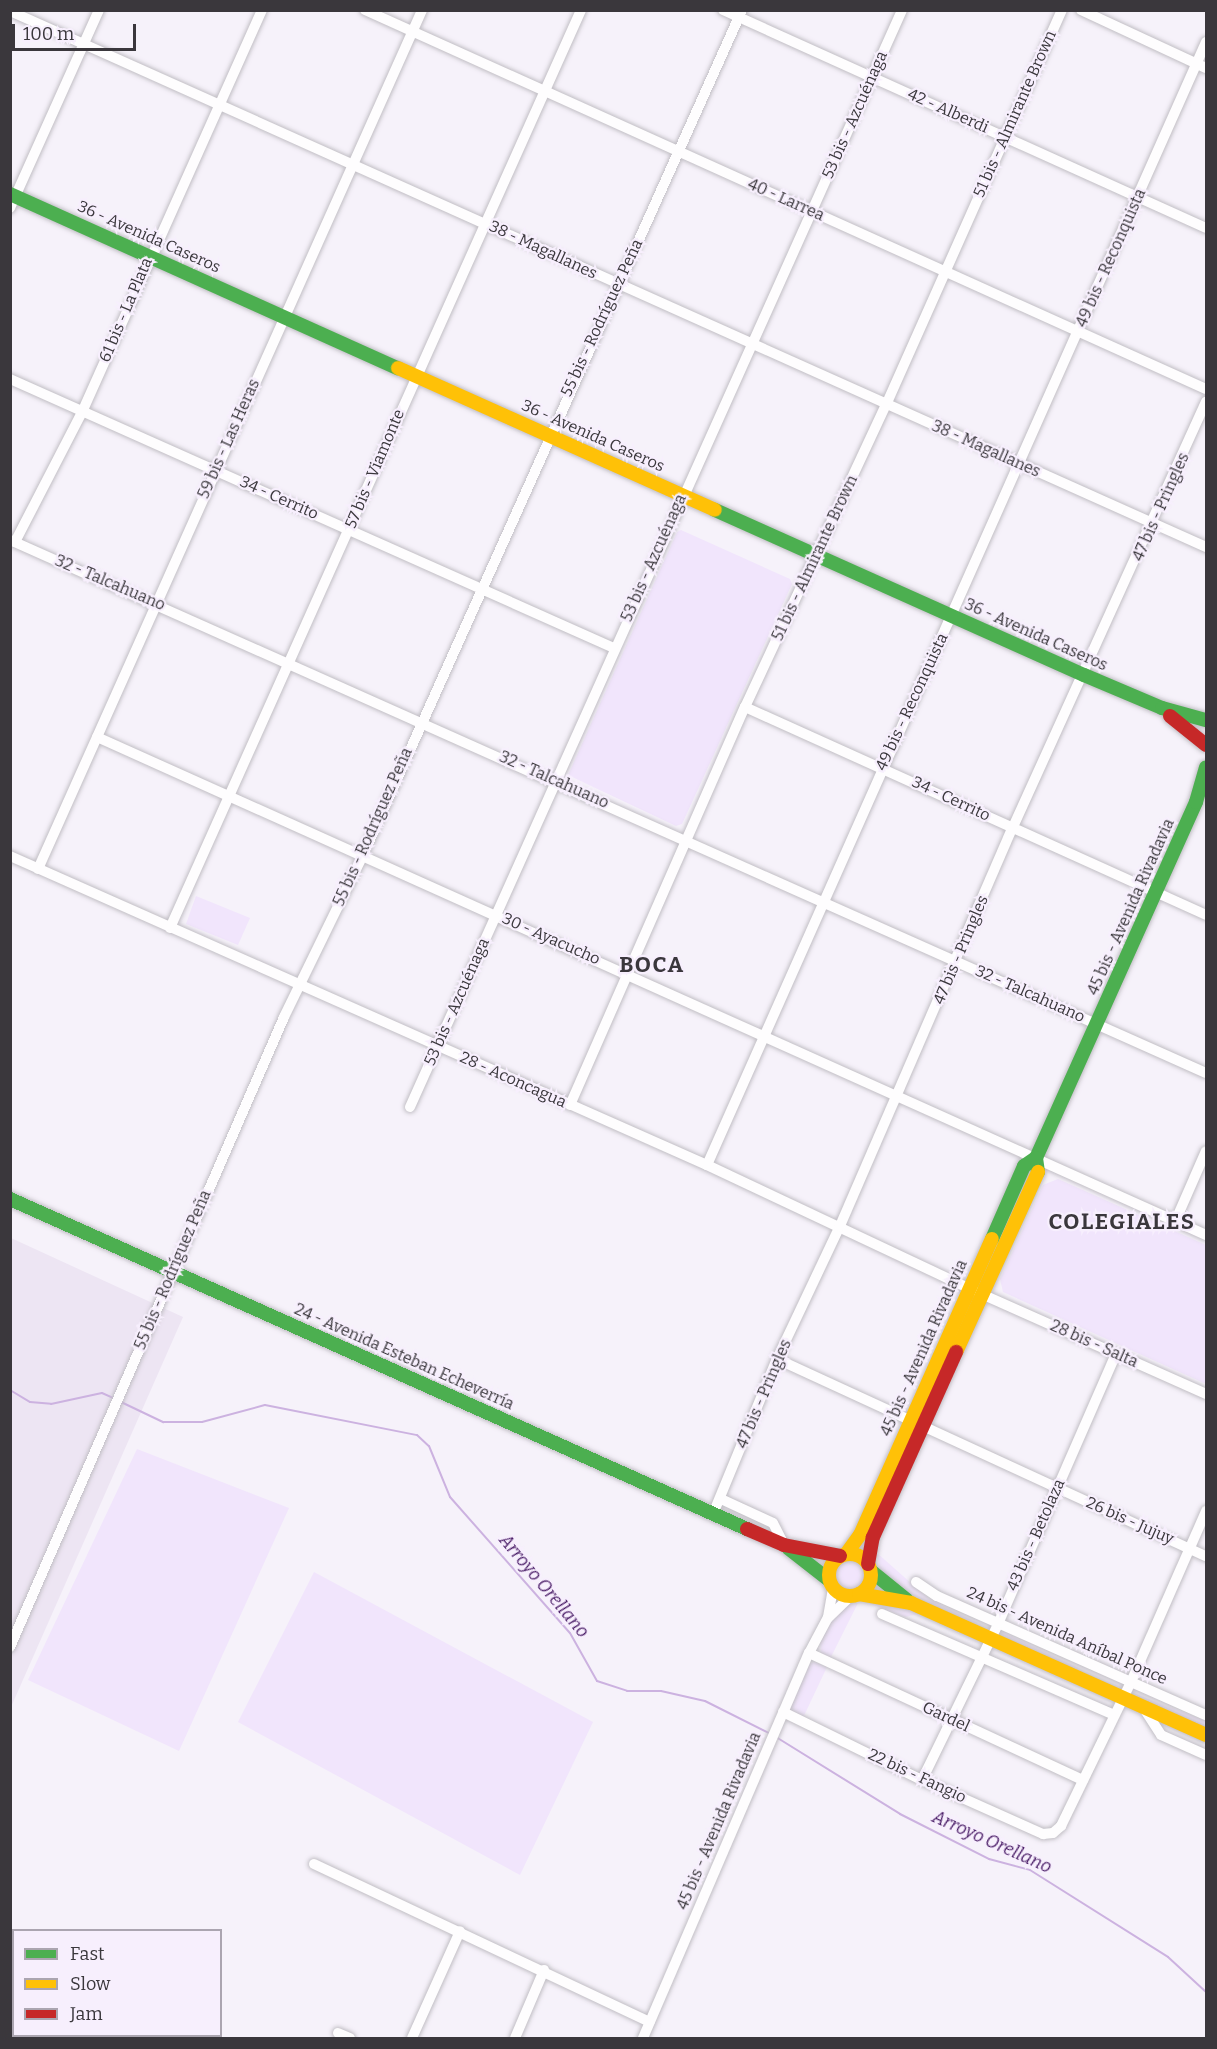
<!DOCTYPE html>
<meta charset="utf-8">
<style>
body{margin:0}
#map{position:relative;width:1217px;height:2049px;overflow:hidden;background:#f6f2fa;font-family:Bitter,serif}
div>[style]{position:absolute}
.built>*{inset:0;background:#ede5f3}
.green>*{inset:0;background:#f1e5fc}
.round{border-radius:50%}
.stream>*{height:2px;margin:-1px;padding:0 1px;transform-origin:1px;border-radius:1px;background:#ccb2e0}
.roads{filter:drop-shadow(0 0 2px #c1bec4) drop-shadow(0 0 2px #c1bec4)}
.street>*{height:10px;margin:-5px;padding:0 5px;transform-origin:5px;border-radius:5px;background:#fefdfe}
.fast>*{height:14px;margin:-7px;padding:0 7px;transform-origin:7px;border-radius:7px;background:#4caf50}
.slow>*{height:14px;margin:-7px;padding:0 7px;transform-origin:7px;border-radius:7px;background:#ffc107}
.slow>.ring{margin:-7px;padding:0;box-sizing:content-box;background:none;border:14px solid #ffc107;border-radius:50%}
.jam>*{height:14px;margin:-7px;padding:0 7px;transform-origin:7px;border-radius:7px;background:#c62828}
span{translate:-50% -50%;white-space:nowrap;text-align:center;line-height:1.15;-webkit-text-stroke:4.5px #f7effd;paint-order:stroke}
.street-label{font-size:16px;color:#3a373c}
.water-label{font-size:18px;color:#4a1d67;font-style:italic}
.district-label{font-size:22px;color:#3a373c;font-weight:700;letter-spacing:1.5px}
.frame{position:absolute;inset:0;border:12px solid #3a373c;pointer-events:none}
.legend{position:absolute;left:12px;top:1929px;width:210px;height:108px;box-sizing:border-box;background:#f7effd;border:2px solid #aba5b0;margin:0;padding:8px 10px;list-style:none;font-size:18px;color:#3a373c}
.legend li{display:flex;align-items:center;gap:12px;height:30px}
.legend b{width:30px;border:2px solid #aba5b0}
.scale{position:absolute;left:12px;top:24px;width:124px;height:27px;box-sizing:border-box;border:3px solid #3a373c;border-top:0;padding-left:8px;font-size:18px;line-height:21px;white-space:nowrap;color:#3a373c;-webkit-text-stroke:4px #f7effd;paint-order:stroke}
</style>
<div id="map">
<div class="built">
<div style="clip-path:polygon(11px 1238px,183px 1317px,11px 1707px)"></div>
</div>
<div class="green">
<div style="clip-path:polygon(681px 530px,790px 579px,792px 584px,682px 824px,676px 826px,568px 775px,677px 532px)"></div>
<div style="clip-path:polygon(196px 896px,250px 918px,238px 945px,186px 924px)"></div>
<div style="clip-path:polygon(1058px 1179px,1206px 1245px,1206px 1384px,1003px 1292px,1000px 1279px,1043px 1185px)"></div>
<div style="clip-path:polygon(137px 1449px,289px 1508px,179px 1751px,28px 1680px)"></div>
<div style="clip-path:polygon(877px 1553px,929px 1599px,978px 1623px,971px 1624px,911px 1598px,880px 1571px)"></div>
<div class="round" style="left:832px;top:1559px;width:34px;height:34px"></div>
<div style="clip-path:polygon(314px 1572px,593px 1722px,520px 1875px,238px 1722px)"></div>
<div style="clip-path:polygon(872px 1600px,917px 1611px,918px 1614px,905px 1617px,863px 1601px)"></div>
<div style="clip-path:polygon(849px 1603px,858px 1603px,830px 1659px,821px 1654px,820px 1642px,834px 1617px)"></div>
<div style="clip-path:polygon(1003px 1632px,1079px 1668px,1076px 1672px,1000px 1637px)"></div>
<div style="clip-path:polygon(815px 1662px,827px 1667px,802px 1720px,788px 1713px,808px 1664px)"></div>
<div style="clip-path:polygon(1133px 1693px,1206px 1721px,1206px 1730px,1137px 1699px)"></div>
</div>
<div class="stream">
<div style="left:10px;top:1390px;width:23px;rotate:31deg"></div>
<div style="left:30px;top:1402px;width:21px;rotate:5deg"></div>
<div style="left:51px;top:1404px;width:52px;rotate:-12.2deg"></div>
<div style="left:102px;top:1393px;width:12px;rotate:24deg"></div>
<div style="left:121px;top:1402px;width:47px;rotate:25.5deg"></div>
<div style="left:163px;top:1422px;width:39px"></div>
<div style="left:202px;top:1422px;width:65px;rotate:-15.1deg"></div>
<div style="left:265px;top:1405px;width:155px;rotate:11.2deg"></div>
<div style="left:417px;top:1435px;width:16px;rotate:43deg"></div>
<div style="left:429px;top:1446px;width:55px;rotate:67.6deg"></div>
<div style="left:450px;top:1497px;width:181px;rotate:48.6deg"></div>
<div style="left:570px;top:1633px;width:55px;rotate:60.6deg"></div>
<div style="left:597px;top:1681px;width:32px;rotate:18deg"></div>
<div style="left:627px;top:1691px;width:34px"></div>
<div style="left:661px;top:1691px;width:45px;rotate:12.8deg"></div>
<div style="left:705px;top:1701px;width:74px;rotate:26.6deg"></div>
<div style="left:776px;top:1737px;width:146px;rotate:31.8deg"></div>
<div style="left:900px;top:1814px;width:100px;rotate:26.8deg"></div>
<div style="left:989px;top:1859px;width:42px;rotate:15deg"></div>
<div style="left:1030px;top:1870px;width:163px;rotate:32.2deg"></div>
<div style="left:1168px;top:1957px;width:52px;rotate:42.6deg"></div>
</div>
<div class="roads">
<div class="street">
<div style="left:365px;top:10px;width:922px;rotate:24.26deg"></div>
<div style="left:723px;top:10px;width:530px;rotate:24.29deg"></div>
<div style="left:1081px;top:10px;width:138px;rotate:24.9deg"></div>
<div style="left:10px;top:11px;width:1311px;rotate:24.14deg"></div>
<div style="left:10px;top:208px;width:217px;rotate:-65.8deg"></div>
<div style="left:10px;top:379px;width:661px;rotate:24.01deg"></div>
<div style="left:10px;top:540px;width:1309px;rotate:24.02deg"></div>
<div style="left:15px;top:542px;width:148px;rotate:-62.7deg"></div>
<div style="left:83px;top:410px;width:438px;rotate:-65.9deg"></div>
<div style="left:745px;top:707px;width:506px;rotate:24.28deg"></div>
<div style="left:97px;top:737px;width:1216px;rotate:24.18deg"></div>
<div style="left:10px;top:856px;width:762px;rotate:23.91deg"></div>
<div style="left:707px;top:1165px;width:289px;rotate:25.2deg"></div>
<div style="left:968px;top:1288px;width:261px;rotate:24deg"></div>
<div style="left:38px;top:869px;width:941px;rotate:-65.91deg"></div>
<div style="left:170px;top:928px;width:1006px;rotate:-65.88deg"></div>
<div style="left:570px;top:1105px;width:435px;rotate:-66.3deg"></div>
<div style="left:745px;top:707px;width:333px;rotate:-65deg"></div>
<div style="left:886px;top:405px;width:432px;rotate:-66deg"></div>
<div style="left:410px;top:1107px;width:1202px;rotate:-65.84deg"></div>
<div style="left:707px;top:1165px;width:1229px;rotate:-66.04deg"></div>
<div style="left:1175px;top:1222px;width:77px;rotate:-66.4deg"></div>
<div style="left:777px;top:1359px;width:472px;rotate:24.7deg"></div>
<div style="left:721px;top:1499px;width:57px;rotate:24.8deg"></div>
<div style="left:773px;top:1523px;width:25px;rotate:63deg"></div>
<div style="left:713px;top:1514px;width:168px;rotate:-67.6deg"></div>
<div style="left:777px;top:1359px;width:147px;rotate:-64.7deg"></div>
<div style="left:840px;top:1226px;width:435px;rotate:-66.6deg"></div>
<div style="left:1013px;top:827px;width:467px;rotate:-65.6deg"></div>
<div style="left:916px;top:1582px;width:25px;rotate:34deg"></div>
<div style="left:937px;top:1596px;width:294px;rotate:23.9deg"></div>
<div style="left:882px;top:1614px;width:253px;rotate:23.5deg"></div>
<div style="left:828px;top:1617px;width:29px;rotate:-80deg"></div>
<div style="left:10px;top:1647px;width:687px;rotate:-66.49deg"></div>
<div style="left:284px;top:1017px;width:180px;rotate:-64deg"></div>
<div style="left:363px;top:855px;width:926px;rotate:-65.84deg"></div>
<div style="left:809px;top:1653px;width:302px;rotate:24.9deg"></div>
<div style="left:1143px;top:1707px;width:33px;rotate:57deg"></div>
<div style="left:1161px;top:1735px;width:49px;rotate:24deg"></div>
<div style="left:783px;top:1712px;width:155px;rotate:26.1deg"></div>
<div style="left:922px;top:1780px;width:133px;rotate:24.1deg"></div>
<div style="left:1043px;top:1834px;width:10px;rotate:-6deg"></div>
<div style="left:1053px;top:1833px;width:11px;rotate:-41deg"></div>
<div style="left:1061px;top:1826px;width:160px;rotate:-64.1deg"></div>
<div style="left:1131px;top:1682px;width:187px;rotate:-66.3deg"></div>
<div style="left:922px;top:1780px;width:174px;rotate:-64deg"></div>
<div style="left:998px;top:1624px;width:295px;rotate:-66.4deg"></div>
<div style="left:314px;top:1864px;width:371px;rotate:25.2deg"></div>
<div style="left:338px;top:2033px;width:13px;rotate:23deg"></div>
<div style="left:412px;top:2038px;width:117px;rotate:-65.8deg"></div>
<div style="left:515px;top:2038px;width:74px;rotate:-66.9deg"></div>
<div style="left:643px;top:2038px;width:419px;rotate:-66.7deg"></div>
<div style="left:809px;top:1653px;width:40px;rotate:-62deg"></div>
<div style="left:828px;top:1618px;width:32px;rotate:-44deg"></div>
</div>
<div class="fast">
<div style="left:10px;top:194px;width:425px;rotate:24.2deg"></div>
<div style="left:715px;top:510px;width:404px;rotate:24.1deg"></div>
<div style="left:1084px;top:675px;width:85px;rotate:22.9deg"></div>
<div style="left:1162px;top:708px;width:46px;rotate:15.3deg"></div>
<div style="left:1038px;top:1172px;width:14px;rotate:-98deg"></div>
<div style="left:1036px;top:1158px;width:390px;rotate:-65.8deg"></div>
<div style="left:1196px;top:802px;width:36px;rotate:-74deg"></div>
<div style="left:10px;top:1199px;width:808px;rotate:24.12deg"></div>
<div style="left:992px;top:1239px;width:80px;rotate:-66.3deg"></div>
<div style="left:1024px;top:1166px;width:14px;rotate:-34deg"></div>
<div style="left:788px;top:1548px;width:52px;rotate:38deg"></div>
<div style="left:871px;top:1571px;width:46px;rotate:38.9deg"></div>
</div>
<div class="slow">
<div style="left:398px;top:368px;width:347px;rotate:24.1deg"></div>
<div style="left:956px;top:1352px;width:198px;rotate:-65.5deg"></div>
<div class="ring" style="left:829px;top:1554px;width:28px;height:28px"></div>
<div style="left:846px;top:1554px;width:24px;rotate:-54deg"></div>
<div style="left:860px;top:1535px;width:324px;rotate:-66deg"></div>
<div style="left:859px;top:1594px;width:53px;rotate:9.8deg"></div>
<div style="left:911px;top:1603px;width:323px;rotate:24.1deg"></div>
</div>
<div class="jam">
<div style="left:1170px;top:716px;width:46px;rotate:38.9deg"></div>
<div style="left:747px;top:1529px;width:40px;rotate:23.4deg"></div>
<div style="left:784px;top:1545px;width:57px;rotate:11.1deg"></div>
<div style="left:868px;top:1564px;width:27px;rotate:-80deg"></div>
<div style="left:873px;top:1537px;width:203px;rotate:-65.8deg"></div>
</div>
</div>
<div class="street-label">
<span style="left:948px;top:111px;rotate:24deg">42 - Alberdi</span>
<span style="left:1015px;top:114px;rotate:-66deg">51 bis - Almirante Brown</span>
<span style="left:855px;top:115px;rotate:-66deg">53 bis - Azcuénaga</span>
<span style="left:786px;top:200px;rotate:24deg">40 - Larrea</span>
<span style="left:149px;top:237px;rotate:24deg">36 - Avenida Caseros</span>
<span style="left:543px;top:250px;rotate:25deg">38 - Magallanes</span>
<span style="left:1111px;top:258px;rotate:-66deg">49 bis - Reconquista</span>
<span style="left:126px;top:310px;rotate:-67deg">61 bis - La Plata</span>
<span style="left:602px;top:318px;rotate:-65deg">55 bis - Rodríguez Peña</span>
<span style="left:593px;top:436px;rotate:24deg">36 - Avenida Caseros</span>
<span style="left:229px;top:439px;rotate:-66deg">59 bis - Las Heras</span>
<span style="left:986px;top:449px;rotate:24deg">38 - Magallanes</span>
<span style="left:375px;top:469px;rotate:-67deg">57 bis - Viamonte</span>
<span style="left:279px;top:498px;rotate:24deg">34 - Cerrito</span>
<span style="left:1161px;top:507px;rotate:-66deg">47 bis - Pringles</span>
<span style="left:654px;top:558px;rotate:-66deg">53 bis - Azcuénaga</span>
<span style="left:815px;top:558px;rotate:-65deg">51 bis - Almirante Brown</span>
<span style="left:110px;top:583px;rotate:23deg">32 - Talcahuano</span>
<span style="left:1036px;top:635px;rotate:24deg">36 - Avenida Caseros</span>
<span style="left:912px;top:702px;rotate:-65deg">49 bis - Reconquista</span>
<span style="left:554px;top:780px;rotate:24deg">32 - Talcahuano</span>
<span style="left:951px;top:799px;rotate:25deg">34 - Cerrito</span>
<span style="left:373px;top:827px;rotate:-66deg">55 bis - Rodríguez Peña</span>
<span style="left:1131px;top:907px;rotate:-66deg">45 bis - Avenida Rivadavia</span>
<span style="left:551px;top:939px;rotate:24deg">30 - Ayacucho</span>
<span style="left:961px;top:950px;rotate:-67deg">47 bis - Pringles</span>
<span style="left:1030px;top:994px;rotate:24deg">32 - Talcahuano</span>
<span style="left:457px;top:1002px;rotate:-66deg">53 bis - Azcuénaga</span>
<span style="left:513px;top:1080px;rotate:24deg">28 - Aconcagua</span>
<span style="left:173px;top:1270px;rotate:-67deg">55 bis - Rodríguez Peña</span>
<span style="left:1094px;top:1344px;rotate:24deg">28 bis - Salta</span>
<span style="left:924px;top:1348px;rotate:-66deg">45 bis - Avenida Rivadavia</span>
<span style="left:404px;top:1357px;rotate:24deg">24 - Avenida Esteban Echeverría</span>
<span style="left:764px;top:1394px;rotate:-67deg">47 bis - Pringles</span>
<span style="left:1130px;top:1521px;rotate:24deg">26 bis - Jujuy</span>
<span style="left:1036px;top:1535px;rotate:-66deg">43 bis - Betolaza</span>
<span style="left:1067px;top:1636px;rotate:24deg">24 bis - Avenida Aníbal Ponce</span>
<span style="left:946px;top:1717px;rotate:25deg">Gardel</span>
<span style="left:917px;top:1776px;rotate:25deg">22 bis - Fangio</span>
<span style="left:719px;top:1821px;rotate:-67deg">45 bis - Avenida Rivadavia</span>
</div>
<div class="water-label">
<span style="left:544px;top:1586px;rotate:50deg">Arroyo Orellano</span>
<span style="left:992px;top:1842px;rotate:24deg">Arroyo Orellano</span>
</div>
<div class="district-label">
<span style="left:652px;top:965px">BOCA</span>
<span style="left:1122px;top:1222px">COLEGIALES</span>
</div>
<div class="frame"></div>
<ul class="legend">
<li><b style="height:8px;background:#4caf50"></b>Fast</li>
<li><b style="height:8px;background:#ffc107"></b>Slow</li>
<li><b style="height:8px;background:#c62828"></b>Jam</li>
</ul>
<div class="scale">100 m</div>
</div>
